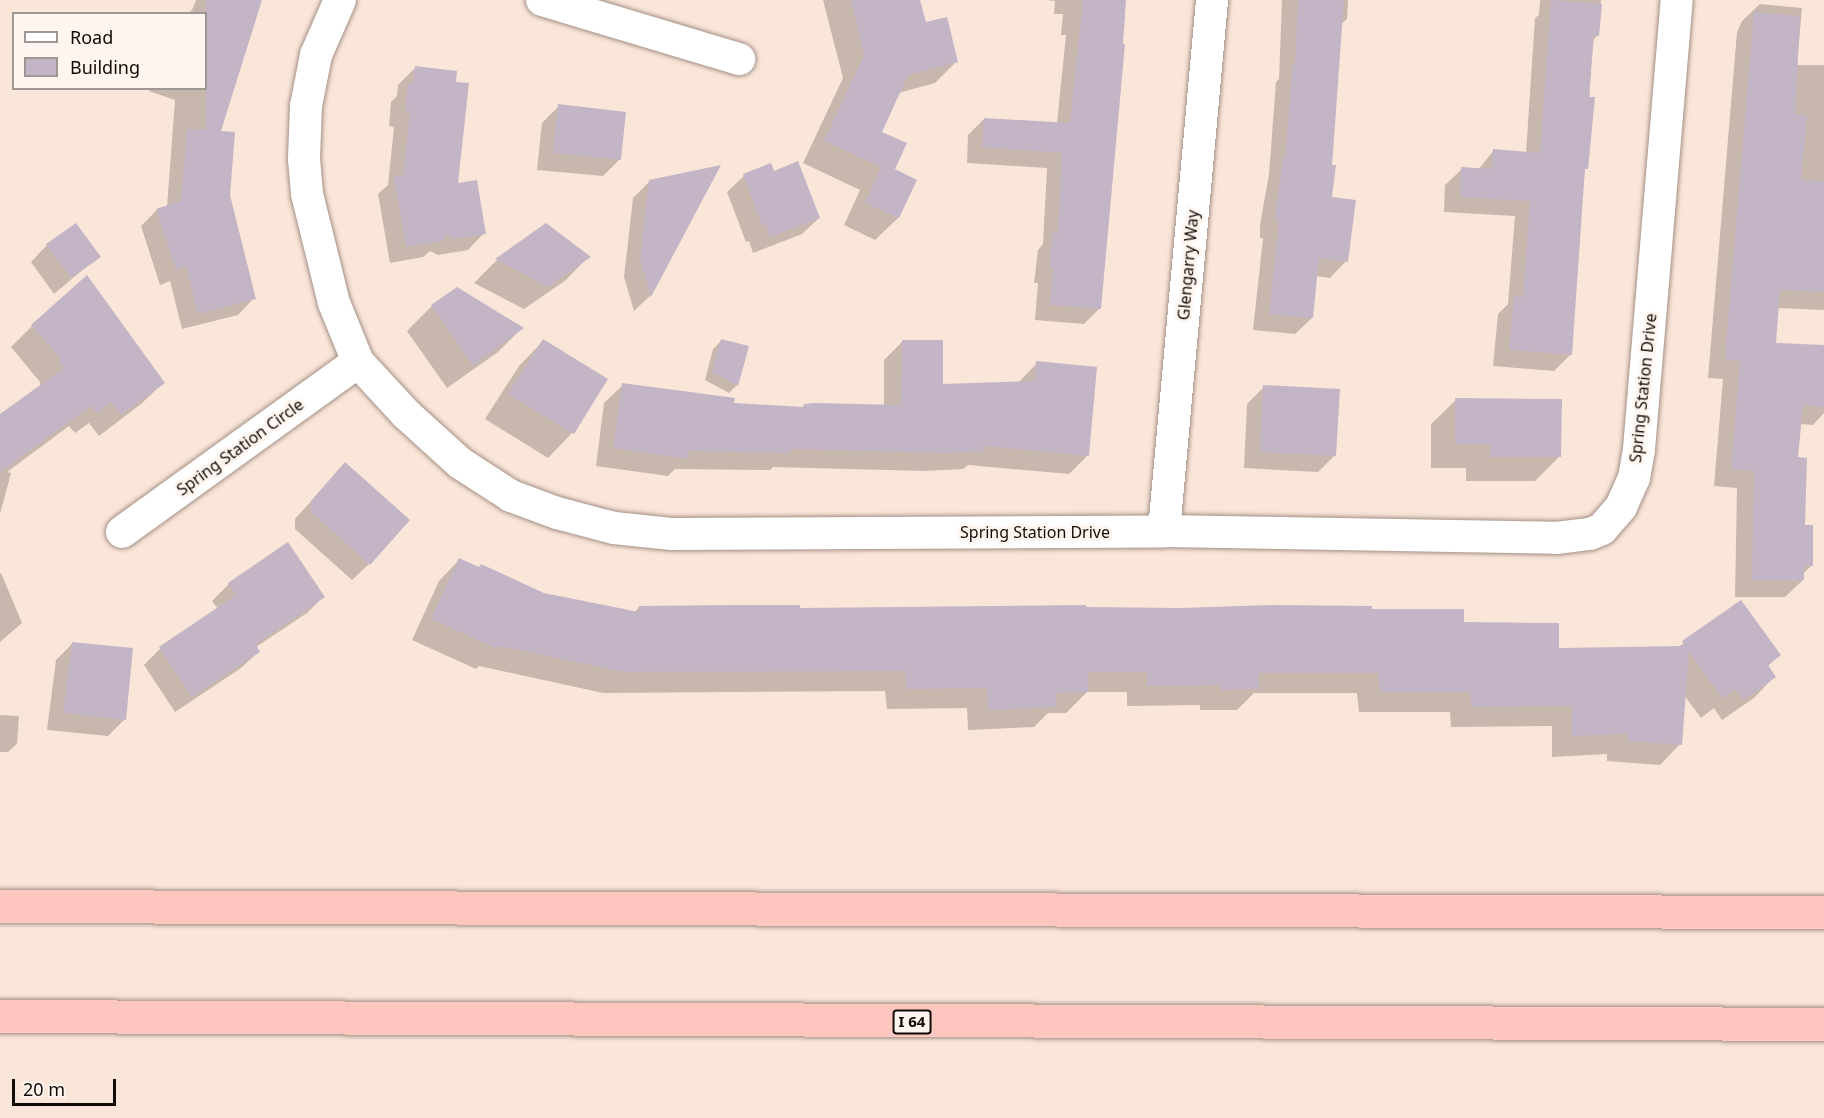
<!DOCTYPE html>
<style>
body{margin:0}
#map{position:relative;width:1824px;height:1118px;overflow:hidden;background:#fae5d9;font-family:"Noto Sans",sans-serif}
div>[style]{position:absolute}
.shadow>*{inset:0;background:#0003}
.building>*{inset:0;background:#c3b5c6}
.roads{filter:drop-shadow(0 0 2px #a39084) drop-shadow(0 0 2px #a39084)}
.street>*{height:32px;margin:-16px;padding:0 16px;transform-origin:16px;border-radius:16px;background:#fff}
.highway>*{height:33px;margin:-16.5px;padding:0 16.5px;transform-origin:16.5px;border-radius:16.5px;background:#fdc7c0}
span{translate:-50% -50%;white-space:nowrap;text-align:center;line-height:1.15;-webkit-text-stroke:6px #fef5f0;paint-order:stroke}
.shield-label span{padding:2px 4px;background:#fef5f0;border:2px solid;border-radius:4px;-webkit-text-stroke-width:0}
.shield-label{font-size:15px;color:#110b07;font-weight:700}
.street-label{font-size:16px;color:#110b07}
.legend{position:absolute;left:12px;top:12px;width:195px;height:78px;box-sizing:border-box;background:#fef5f0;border:2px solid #9f9793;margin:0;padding:8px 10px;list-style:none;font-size:18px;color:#110b07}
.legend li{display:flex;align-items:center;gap:12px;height:30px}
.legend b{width:30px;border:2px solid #9f9793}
.scale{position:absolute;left:12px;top:1079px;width:104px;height:27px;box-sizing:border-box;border:3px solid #110b07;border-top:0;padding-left:8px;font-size:18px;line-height:21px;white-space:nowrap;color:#110b07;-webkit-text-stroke:4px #fef5f0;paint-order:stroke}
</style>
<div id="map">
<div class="shadow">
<div style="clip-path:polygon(196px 0,260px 0,220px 133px,228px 195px,254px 298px,238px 315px,182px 329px,170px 281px,160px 285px,141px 226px,157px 210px,167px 207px,175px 100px,149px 91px,150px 88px,206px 88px,206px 14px,187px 14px,192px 10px)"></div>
<div style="clip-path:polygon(823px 0,918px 0,924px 24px,957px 61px,935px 83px,898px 93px,880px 133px,893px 170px,915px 180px,898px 218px,875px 240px,844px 225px,860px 190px,803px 163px,843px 78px)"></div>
<div style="clip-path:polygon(1046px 0,1124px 0,1100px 308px,1084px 324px,1035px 320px,1038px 283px,1034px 283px,1038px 250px,1043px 244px,1047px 168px,967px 163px,968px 135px,984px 119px,1057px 123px,1066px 35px,1061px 35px,1063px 14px,1054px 14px,1055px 1px)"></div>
<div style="clip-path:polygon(1282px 0,1348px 0,1347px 19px,1341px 24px,1330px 166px,1330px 198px,1346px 261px,1330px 278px,1316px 276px,1312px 318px,1295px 334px,1253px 330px,1263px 238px,1260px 238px,1260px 225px,1269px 174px,1276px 82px,1279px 79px)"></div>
<div style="clip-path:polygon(1540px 0,1601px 0,1598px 35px,1592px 41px,1586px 168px,1584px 171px,1570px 355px,1554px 371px,1493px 366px,1498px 314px,1508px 304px,1515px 216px,1444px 212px,1445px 185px,1462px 169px,1478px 170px,1494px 150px,1526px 153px,1535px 18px,1539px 15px)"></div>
<div style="clip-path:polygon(1760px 4px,1802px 8px,1797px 65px,1824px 65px,1824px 310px,1777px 308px,1774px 345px,1824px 346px,1824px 413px,1813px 425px,1799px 424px,1796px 458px,1804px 526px,1811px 566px,1803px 574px,1803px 580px,1785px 597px,1735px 597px,1737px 488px,1714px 486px,1723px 379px,1708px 378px,1737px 32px,1742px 21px)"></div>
<div style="clip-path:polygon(415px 68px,456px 185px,484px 233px,468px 250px,438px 255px,430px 251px,423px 257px,390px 263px,378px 194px,388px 185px,394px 127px,389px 126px,391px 102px,397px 96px,398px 85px)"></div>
<div style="clip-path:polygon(559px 106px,620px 159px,603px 176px,537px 170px,542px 123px)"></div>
<div style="clip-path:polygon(718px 167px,650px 296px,634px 311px,624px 277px,633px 198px,649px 182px)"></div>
<div style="clip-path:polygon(773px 173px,819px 218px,802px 234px,753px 253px,749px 241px,746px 242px,727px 192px,744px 176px)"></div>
<div style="clip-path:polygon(546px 225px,588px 257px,566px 280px,524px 309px,474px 283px,496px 261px)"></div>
<div style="clip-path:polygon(47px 245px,99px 256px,54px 294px,31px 262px)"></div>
<div style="clip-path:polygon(457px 288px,522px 328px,498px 352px,447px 388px,407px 331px,432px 306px)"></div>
<div style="clip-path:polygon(32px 326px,163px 383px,141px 404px,99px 436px,89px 423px,75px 433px,69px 426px,7px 472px,11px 473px,0 514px,0 416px,41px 387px,40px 382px,11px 347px)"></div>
<div style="clip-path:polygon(543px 341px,572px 433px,548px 458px,485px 419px,519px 366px)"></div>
<div style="clip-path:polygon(721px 341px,737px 385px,729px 393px,705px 380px,713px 349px)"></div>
<div style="clip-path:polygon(903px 341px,941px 385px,1018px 383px,1037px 363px,1088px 455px,1069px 474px,968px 465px,963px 469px,925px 471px,773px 467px,770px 470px,675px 469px,668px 476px,596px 466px,604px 403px,623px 385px,732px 404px,802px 409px,884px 406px,884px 360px)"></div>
<div style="clip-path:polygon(1264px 387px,1335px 455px,1318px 472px,1244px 468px,1247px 404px)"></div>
<div style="clip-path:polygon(1456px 400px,1560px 456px,1535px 481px,1466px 481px,1466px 468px,1431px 468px,1431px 424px)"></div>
<div style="clip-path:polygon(329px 481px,369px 564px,352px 580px,295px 529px,295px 519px)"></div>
<div style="clip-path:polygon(459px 560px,543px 594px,634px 613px,639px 607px,1371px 611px,1462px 623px,1558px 649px,1677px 648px,1741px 602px,1779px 655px,1767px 667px,1774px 677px,1754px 698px,1722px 720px,1714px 708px,1701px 718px,1684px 695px,1680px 744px,1660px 765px,1607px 761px,1607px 754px,1552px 757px,1552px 726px,1451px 727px,1450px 712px,1359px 712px,1357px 693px,1254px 693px,1237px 710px,1200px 710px,1200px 705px,1127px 706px,1127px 692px,1087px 692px,1066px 713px,1048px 713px,1034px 727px,968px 730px,967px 708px,887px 709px,885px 691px,603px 693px,479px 666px,476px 669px,412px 640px,439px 581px)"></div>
<div style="clip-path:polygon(1px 573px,22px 623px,0 642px,0 574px)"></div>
<div style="clip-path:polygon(229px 584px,323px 597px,307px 613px,256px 647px,258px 652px,241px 668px,175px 712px,144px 665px,160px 649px,218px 609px,212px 601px)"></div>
<div style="clip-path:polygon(72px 644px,125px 719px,108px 736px,47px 730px,56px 660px)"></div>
<div style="clip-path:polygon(0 715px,19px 716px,17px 744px,8px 752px,0 752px)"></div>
</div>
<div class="building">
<div style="clip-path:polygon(206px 0,262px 0,221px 131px,235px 132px,230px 195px,256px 299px,198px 314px,186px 266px,176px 270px,156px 209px,181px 201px,187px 129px,206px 130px)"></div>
<div style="clip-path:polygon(851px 0,920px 0,926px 22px,947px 17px,958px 62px,908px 75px,882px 132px,907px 143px,895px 169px,917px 180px,899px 218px,865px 203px,881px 167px,824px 141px,864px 55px)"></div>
<div style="clip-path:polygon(1083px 0,1126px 0,1123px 44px,1125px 44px,1101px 309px,1050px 305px,1053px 268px,1049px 268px,1053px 232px,1058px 233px,1062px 153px,982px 147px,984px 118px,1070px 123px)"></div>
<div style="clip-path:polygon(1298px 0,1344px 0,1332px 165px,1336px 165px,1332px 197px,1356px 200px,1348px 262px,1319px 258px,1313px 318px,1269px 314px,1279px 222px,1276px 222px,1276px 207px,1283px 158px,1285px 158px,1293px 63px,1295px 64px)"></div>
<div style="clip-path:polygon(1551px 0,1602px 4px,1599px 36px,1594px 35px,1589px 97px,1595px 97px,1588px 169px,1585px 169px,1572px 355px,1509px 350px,1514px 296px,1523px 297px,1530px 201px,1460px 197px,1461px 167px,1492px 169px,1493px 149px,1540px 153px)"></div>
<div style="clip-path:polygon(1754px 12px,1800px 16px,1795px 114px,1807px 116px,1801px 180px,1824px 181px,1824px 292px,1780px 290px,1776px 343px,1824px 345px,1824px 407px,1803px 405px,1798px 457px,1807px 458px,1805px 525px,1813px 525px,1813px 566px,1804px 566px,1804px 580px,1752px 580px,1754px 471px,1731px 469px,1740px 361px,1726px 360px,1726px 344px)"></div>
<div style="clip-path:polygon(415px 66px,457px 71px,456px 82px,469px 83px,458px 183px,477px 180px,486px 234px,455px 239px,446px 234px,442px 241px,406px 247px,394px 176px,403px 175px,410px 111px,405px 110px,408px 84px,413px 84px)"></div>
<div style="clip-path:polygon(558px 104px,626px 112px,621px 160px,553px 153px)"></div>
<div style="clip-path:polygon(798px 161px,820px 218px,770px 237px,766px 225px,762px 226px,743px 174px,771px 163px,774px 171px)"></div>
<div style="clip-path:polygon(721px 165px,651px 297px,640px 259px,649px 180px)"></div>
<div style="clip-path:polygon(76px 223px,101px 257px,71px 278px,46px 244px)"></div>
<div style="clip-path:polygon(546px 223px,591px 257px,548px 287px,495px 259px)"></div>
<div style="clip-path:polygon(87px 275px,165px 383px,121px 415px,111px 402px,97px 413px,91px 406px,0 472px,0 414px,64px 368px,59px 361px,61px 359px,31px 325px)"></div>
<div style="clip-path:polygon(457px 287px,524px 328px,473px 365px,431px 305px)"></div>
<div style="clip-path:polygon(543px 339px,608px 379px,574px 434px,508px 394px)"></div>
<div style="clip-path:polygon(721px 339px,749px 346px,738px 386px,712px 372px)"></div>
<div style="clip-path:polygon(902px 340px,943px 340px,943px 384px,1035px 381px,1036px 361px,1097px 367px,1089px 456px,983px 446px,983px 451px,944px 453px,790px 449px,790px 453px,689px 451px,688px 459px,613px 448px,622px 383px,735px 398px,734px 403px,803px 407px,804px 404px,814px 403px,901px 405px)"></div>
<div style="clip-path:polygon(1263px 385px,1340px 389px,1336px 456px,1260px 452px)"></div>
<div style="clip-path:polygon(1455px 398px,1562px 399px,1561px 457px,1490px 457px,1490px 444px,1455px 444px)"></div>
<div style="clip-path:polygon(345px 462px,410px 520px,370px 565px,311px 512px,311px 501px)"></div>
<div style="clip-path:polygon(288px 542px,325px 597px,256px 644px,260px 652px,192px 697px,159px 647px,236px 595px,228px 583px)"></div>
<div style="clip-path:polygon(459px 558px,479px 567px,481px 564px,544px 593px,639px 612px,639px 606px,732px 605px,800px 605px,800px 608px,1086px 605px,1086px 607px,1181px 608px,1275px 605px,1372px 606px,1372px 609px,1464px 609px,1464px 622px,1559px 623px,1559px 648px,1685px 646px,1682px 641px,1741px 600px,1781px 655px,1768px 665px,1776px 677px,1744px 700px,1735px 689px,1722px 698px,1689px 652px,1682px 745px,1627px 741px,1627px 734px,1572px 736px,1572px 706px,1471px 707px,1470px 692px,1380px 692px,1378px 673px,1259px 673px,1259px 689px,1220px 690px,1220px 685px,1147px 686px,1147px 672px,1088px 672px,1088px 692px,1056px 693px,1056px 707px,988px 710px,987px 688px,907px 689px,905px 671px,625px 672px,500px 646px,498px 649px,431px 619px)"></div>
<div style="clip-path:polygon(72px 642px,133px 648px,126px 720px,63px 713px)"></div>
</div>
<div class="roads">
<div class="street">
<div style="left:340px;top:0;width:60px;rotate:113.6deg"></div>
<div style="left:316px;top:55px;width:52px;rotate:101.1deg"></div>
<div style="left:306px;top:106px;width:53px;rotate:92.2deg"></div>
<div style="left:304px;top:159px;width:35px;rotate:85deg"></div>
<div style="left:307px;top:194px;width:112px;rotate:76.1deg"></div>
<div style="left:334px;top:303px;width:64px;rotate:67.9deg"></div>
<div style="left:358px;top:362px;width:71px;rotate:47.3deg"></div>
<div style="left:406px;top:414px;width:73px;rotate:42.2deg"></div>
<div style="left:460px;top:463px;width:61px;rotate:32.9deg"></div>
<div style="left:511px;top:496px;width:49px;rotate:20.3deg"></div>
<div style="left:557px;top:513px;width:59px;rotate:14.7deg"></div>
<div style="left:614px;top:528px;width:58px;rotate:5.9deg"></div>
<div style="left:672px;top:534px;width:492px;rotate:-0.3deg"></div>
<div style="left:1164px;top:531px;width:392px;rotate:1deg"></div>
<div style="left:1556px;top:538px;width:34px;rotate:-7deg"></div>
<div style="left:1590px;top:534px;width:13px;rotate:-23deg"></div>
<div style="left:1602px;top:529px;width:29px;rotate:-49deg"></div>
<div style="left:1621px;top:507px;width:32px;rotate:-66deg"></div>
<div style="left:1634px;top:478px;width:29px;rotate:-80deg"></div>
<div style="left:1639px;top:449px;width:451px;rotate:-85.2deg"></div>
<div style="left:542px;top:0;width:206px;rotate:16.7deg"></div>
<div style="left:1164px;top:531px;width:533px;rotate:-84.83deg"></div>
<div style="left:122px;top:532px;width:291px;rotate:-35.8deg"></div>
</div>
<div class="highway">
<div style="left:0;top:906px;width:1824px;rotate:0.19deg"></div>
<div style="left:0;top:1016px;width:1824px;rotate:0.25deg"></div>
</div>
</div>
<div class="shield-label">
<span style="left:912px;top:1022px">I 64</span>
</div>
<div class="street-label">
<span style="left:1188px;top:265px;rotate:-85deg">Glengarry Way</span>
<span style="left:1643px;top:388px;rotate:-84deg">Spring Station Drive</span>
<span style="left:240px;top:447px;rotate:-36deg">Spring Station Circle</span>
<span style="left:1035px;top:532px">Spring Station Drive</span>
</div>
<ul class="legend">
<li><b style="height:8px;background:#fff"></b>Road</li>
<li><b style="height:16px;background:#c3b5c6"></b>Building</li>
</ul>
<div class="scale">20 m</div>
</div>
